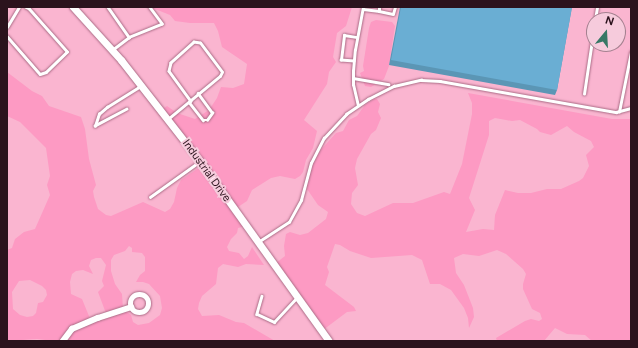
<!DOCTYPE html>
<style>
body{margin:0}
#map{position:relative;width:638px;height:348px;overflow:hidden;background:#fab5d0;font-family:Figtree,sans-serif}
div>[style]{position:absolute}
.green>*{inset:0;background:#fd9ac3}
.roads{filter:drop-shadow(0 0 1px #ab6c86) drop-shadow(0 0 1px #ab6c86)}
.lane>*{height:2.5px;margin:-1.25px;padding:0 1.25px;transform-origin:1.25px;border-radius:1.25px;background:#fff}
.street>*{height:5.5px;margin:-2.75px;padding:0 2.75px;transform-origin:2.75px;border-radius:2.75px;background:#fff}
.street>.ring{margin:-2.75px;padding:0;box-sizing:content-box;background:none;border:5.5px solid #fff;border-radius:50%}
.secondary>*{height:7px;margin:-3.5px;padding:0 3.5px;transform-origin:3.5px;border-radius:3.5px;background:#fff}
.wall>*{inset:0;background:#5b96b5}
.building>*{inset:0;background:#6aaed3}
span{translate:-50% -50%;white-space:nowrap;text-align:center;line-height:1.15;-webkit-text-stroke:4px #f6cbdc;paint-order:stroke}
.street-label{font-size:11px;color:#2b131d}
.frame{position:absolute;inset:0;border:8px solid #2b131d;pointer-events:none}
.north{position:absolute;left:586px;top:12px;width:40px;height:40px;box-sizing:border-box;background:#f6cbdc;border:1px solid #a58190;border-radius:50%;rotate:18deg;font-size:11px;font-weight:700;line-height:16px;text-align:center;color:#2b131d}
.north::after{content:'';display:block;margin:auto;width:14px;height:18px;background:#377866;clip-path:polygon(50% 0,100% 100%,50% 72%,0 100%)}
</style>
<div id="map">
<div class="green">
<div style="clip-path:polygon(evenodd,150px 7px,352px 7px,346px 26px,337px 33px,333px 57px,336px 62px,329px 72px,327px 84px,304px 120px,317px 131px,313px 148px,306px 160px,303px 172px,300px 176px,295px 179px,280px 176px,271px 178px,252px 190px,247px 201px,235px 209px,246px 226px,238px 228px,237px 233px,231px 239px,227px 247px,229px 251px,239px 253px,244px 259px,248px 256px,252px 247px,264px 265px,246px 264px,238px 267px,223px 264px,218px 268px,216px 284px,202px 296px,199px 303px,198px 309px,202px 316px,219px 315px,236px 322px,244px 323px,275px 341px,53px 341px,37px 339px,7px 341px,7px 250px,12px 248px,15px 239px,24px 232px,35px 229px,50px 195px,47px 185px,50px 176px,46px 148px,20px 122px,7px 116px,7px 72px,32px 91px,42px 96px,49px 106px,81px 117px,85px 129px,89px 159px,96px 185px,93px 191px,94px 197px,98px 209px,106px 215px,111px 216px,143px 202px,165px 212px,170px 209px,174px 202px,177px 188px,181px 180px,203px 165px,161px 110px,167px 106px,177px 113px,195px 119px,209px 110px,217px 98px,221px 87px,233px 88px,244px 84px,247px 64px,222px 47px,218px 31px,214px 23px,190px 23px,175px 21px,170px 15px,150px 7px,129px 246px,132px 248px,132px 252px,142px 253px,145px 257px,145px 271px,140px 275px,136px 282px,143px 282px,149px 284px,160px 296px,162px 308px,160px 315px,149px 323px,138px 325px,133px 322px,131px 315px,123px 309px,122px 294px,115px 284px,111px 271px,111px 260px,114px 255px,125px 251px,129px 246px,150px 7px,96px 258px,101px 258px,106px 265px,102px 281px,104px 286px,98px 292px,107px 316px,91px 321px,82px 299px,71px 294px,70px 282px,72px 274px,76px 271px,83px 270px,93px 274px,89px 266px,91px 260px,96px 258px,150px 7px,30px 280px,42px 286px,46px 290px,47px 295px,43px 302px,38px 303px,36px 313px,33px 316px,27px 317px,20px 315px,13px 309px,12px 292px,19px 281px,30px 280px)"></div>
<div style="clip-path:polygon(376px 20px,392px 22px,395px 26px,389px 66px,384px 79px,371px 87px,365px 86px,360px 73px,364px 71px,363px 66px,369px 28px,371px 22px)"></div>
<div style="clip-path:polygon(evenodd,468px 93px,612px 119px,631px 119px,631px 341px,592px 341px,585px 335px,567px 334px,555px 328px,544px 341px,497px 341px,496px 338px,525px 321px,531px 319px,539px 321px,542px 319px,540px 313px,532px 309px,523px 289px,523px 284px,526px 274px,523px 269px,506px 254px,497px 250px,479px 256px,463px 254px,454px 258px,456px 273px,464px 285px,473px 308px,474px 317px,469px 328px,468px 318px,464px 308px,451px 290px,440px 284px,430px 284px,422px 260px,412px 255px,371px 258px,350px 251px,340px 245px,335px 244px,327px 267px,329px 272px,325px 285px,354px 307px,356px 311px,347px 312px,323px 330px,276px 263px,285px 256px,284px 246px,286px 234px,290px 232px,300px 235px,308px 233px,326px 219px,328px 212px,318px 205px,307px 189px,306px 183px,309px 172px,319px 152px,336px 133px,343px 131px,349px 120px,357px 116px,365px 105px,374px 99px,377px 99px,380px 104px,378px 112px,381px 118px,376px 130px,371px 134px,357px 159px,355px 168px,358px 185px,352px 193px,351px 204px,357px 213px,365px 216px,393px 203px,413px 203px,444px 192px,450px 194px,462px 164px,472px 114px,472px 103px,468px 93px,495px 118px,512px 121px,520px 120px,537px 129px,540px 132px,551px 135px,567px 126px,574px 132px,591px 141px,594px 147px,586px 155px,589px 166px,583px 178px,579px 181px,561px 189px,547px 189px,531px 193px,518px 193px,505px 190px,495px 215px,494px 230px,483px 229px,466px 232px,475px 210px,469px 198px,489px 135px,489px 121px,495px 118px)"></div>
</div>
<div class="roads">
<div class="lane">
<div style="left:108px;top:7px;width:37px;rotate:55deg"></div>
<div style="left:363px;top:9px;width:16px;rotate:7deg"></div>
<div style="left:379px;top:11px;width:4px;rotate:-90deg"></div>
<div style="left:379px;top:11px;width:14px;rotate:12deg"></div>
<div style="left:393px;top:14px;width:7px;rotate:-74deg"></div>
<div style="left:595px;top:20px;width:13px;rotate:-81deg"></div>
<div style="left:7px;top:27px;width:23px;rotate:-59deg"></div>
<div style="left:7px;top:36px;width:50px;rotate:49deg"></div>
<div style="left:40px;top:74px;width:6px;rotate:-18deg"></div>
<div style="left:46px;top:72px;width:29px;rotate:-44deg"></div>
<div style="left:67px;top:52px;width:57px;rotate:-131.5deg"></div>
<div style="left:29px;top:9px;width:4px;rotate:-153deg"></div>
<div style="left:112px;top:50px;width:21px;rotate:-37deg"></div>
<div style="left:129px;top:37px;width:35px;rotate:-22deg"></div>
<div style="left:162px;top:24px;width:21px;rotate:-127deg"></div>
<div style="left:354px;top:61px;width:13px;rotate:-176deg"></div>
<div style="left:341px;top:60px;width:25px;rotate:-83deg"></div>
<div style="left:344px;top:35px;width:13px;rotate:9deg"></div>
<div style="left:353px;top:78px;width:36px;rotate:10deg"></div>
<div style="left:584px;top:94px;width:68px;rotate:-81.5deg"></div>
<div style="left:189px;top:102px;width:23px;rotate:52deg"></div>
<div style="left:203px;top:120px;width:4px"></div>
<div style="left:207px;top:120px;width:9px;rotate:-54deg"></div>
<div style="left:212px;top:113px;width:24px;rotate:-126deg"></div>
<div style="left:358px;top:106px;width:22px;rotate:-103deg"></div>
<div style="left:353px;top:85px;width:14px;rotate:-90deg"></div>
<div style="left:353px;top:71px;width:21px;rotate:-85deg"></div>
<div style="left:355px;top:50px;width:44px;rotate:-79.5deg"></div>
<div style="left:127px;top:109px;width:36px;rotate:152deg"></div>
<div style="left:95px;top:126px;width:13px;rotate:-72deg"></div>
<div style="left:99px;top:114px;width:11px;rotate:-41deg"></div>
<div style="left:107px;top:107px;width:40px;rotate:-32deg"></div>
<div style="left:619px;top:112px;width:61px;rotate:-78.7deg"></div>
<div style="left:168px;top:119px;width:67px;rotate:-39.6deg"></div>
<div style="left:220px;top:76px;width:4px;rotate:-63deg"></div>
<div style="left:222px;top:72px;width:36px;rotate:-127deg"></div>
<div style="left:200px;top:43px;width:6px;rotate:-171deg"></div>
<div style="left:194px;top:42px;width:31px;rotate:138deg"></div>
<div style="left:171px;top:63px;width:8px;rotate:104deg"></div>
<div style="left:169px;top:71px;width:37px;rotate:54deg"></div>
<div style="left:150px;top:197px;width:60px;rotate:-35.5deg"></div>
<div style="left:258px;top:242px;width:37px;rotate:-33deg"></div>
<div style="left:289px;top:222px;width:25px;rotate:-61deg"></div>
<div style="left:301px;top:200px;width:38px;rotate:-75deg"></div>
<div style="left:311px;top:163px;width:28px;rotate:-63deg"></div>
<div style="left:324px;top:138px;width:33px;rotate:-47deg"></div>
<div style="left:346px;top:114px;width:27px;rotate:-34deg"></div>
<div style="left:368px;top:99px;width:29px;rotate:-27deg"></div>
<div style="left:394px;top:86px;width:28px;rotate:-13deg"></div>
<div style="left:421px;top:80px;width:19px;rotate:3deg"></div>
<div style="left:440px;top:81px;width:179px;rotate:10deg"></div>
<div style="left:616px;top:112px;width:16px;rotate:-15deg"></div>
<div style="left:262px;top:296px;width:19px;rotate:106deg"></div>
<div style="left:257px;top:314px;width:19px;rotate:25deg"></div>
<div style="left:274px;top:322px;width:34px;rotate:-47deg"></div>
</div>
<div class="street">
<div class="ring" style="left:131px;top:295px;width:12.5px;height:12.5px"></div>
<div style="left:63px;top:341px;width:15px;rotate:-53deg"></div>
<div style="left:72px;top:329px;width:28px;rotate:-23deg"></div>
<div style="left:98px;top:318px;width:35px;rotate:-18deg"></div>
</div>
<div class="secondary">
<div style="left:73px;top:7px;width:72px;rotate:47.8deg"></div>
<div style="left:121px;top:60px;width:128px;rotate:52deg"></div>
<div style="left:200px;top:161px;width:221px;rotate:54.4deg"></div>
</div>
</div>
<div class="wall">
<div style="clip-path:polygon(400px 7px,572px 7px,557px 90px,555px 95px,389px 65px)"></div>
</div>
<div class="building">
<div style="clip-path:polygon(401px 7px,572px 7px,557px 90px,391px 60px)"></div>
</div>
<div class="street-label">
<span style="left:206px;top:171px;rotate:54deg">Industrial Drive</span>
</div>
<div class="frame"></div>
<div class="north">N</div>
</div>
